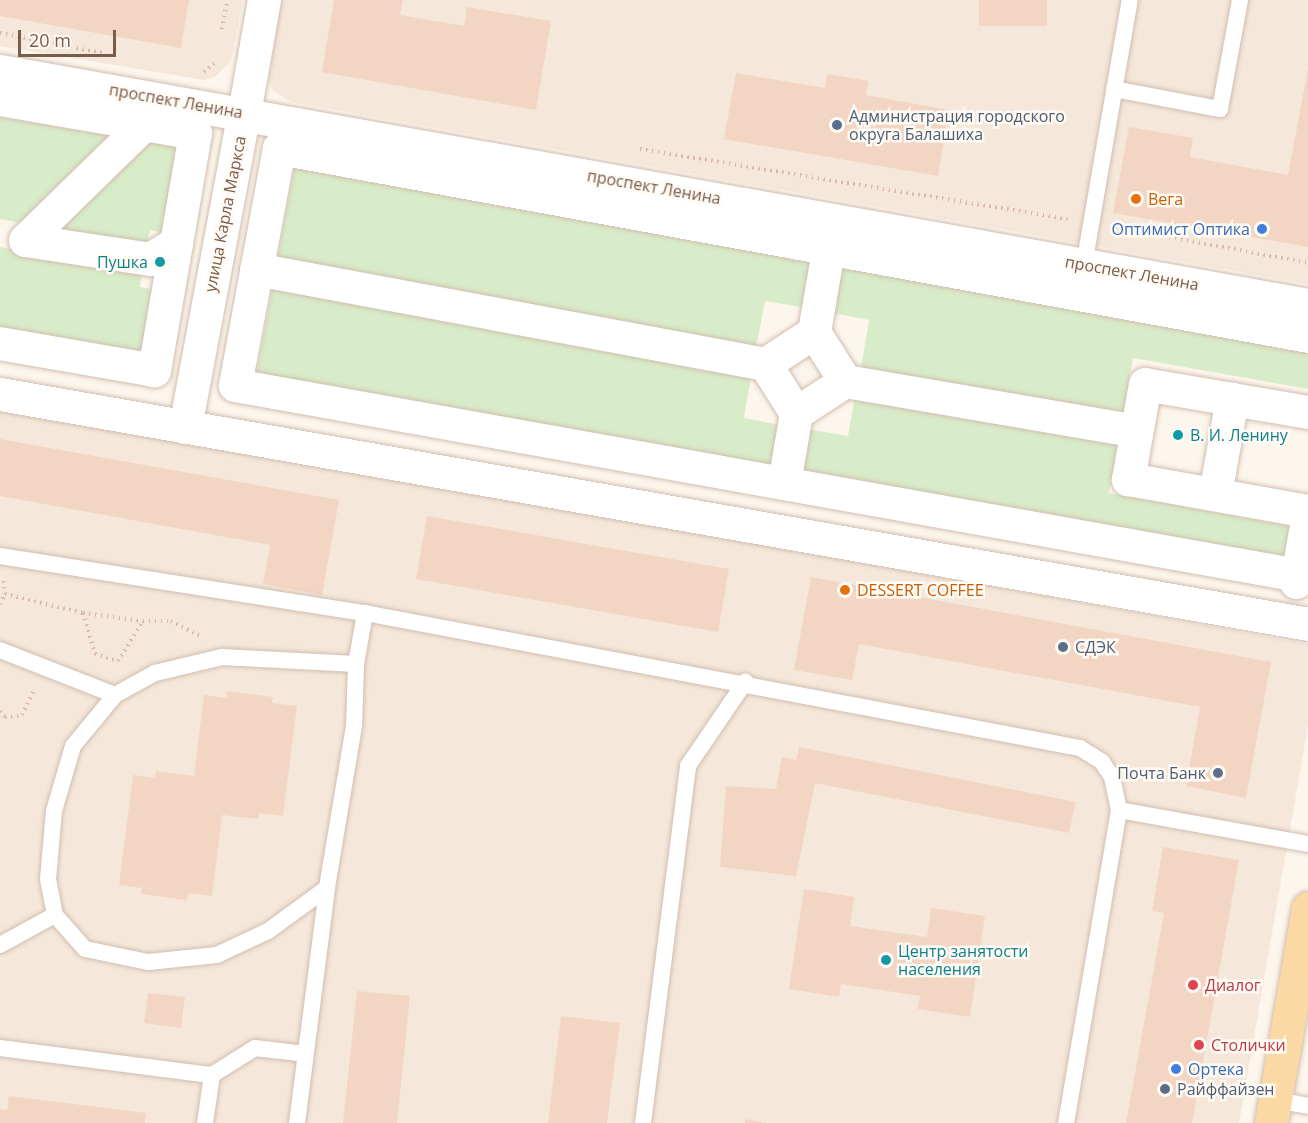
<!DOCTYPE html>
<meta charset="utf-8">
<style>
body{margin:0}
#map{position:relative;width:1308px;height:1123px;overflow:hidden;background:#fdf6ec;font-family:"Open Sans",sans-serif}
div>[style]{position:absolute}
.residential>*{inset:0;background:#f5e8da}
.green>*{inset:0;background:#d8ecc9}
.building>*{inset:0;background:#f3d5c3}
.path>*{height:4px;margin-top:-2px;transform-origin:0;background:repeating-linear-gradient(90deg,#d9b8a5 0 1.5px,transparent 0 6px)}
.roads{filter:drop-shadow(0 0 2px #d1beb0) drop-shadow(0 0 2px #d1beb0)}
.lane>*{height:16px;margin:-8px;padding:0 8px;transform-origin:8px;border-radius:8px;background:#fff}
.street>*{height:33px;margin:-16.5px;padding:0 16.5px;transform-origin:16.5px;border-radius:16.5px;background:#fff}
.secondary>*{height:33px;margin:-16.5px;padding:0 16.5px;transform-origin:16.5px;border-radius:16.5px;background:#fff}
.primary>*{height:33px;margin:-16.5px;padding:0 16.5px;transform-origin:16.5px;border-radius:16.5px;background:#fbd9a5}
.dots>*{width:16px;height:16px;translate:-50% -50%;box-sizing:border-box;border:3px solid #fffaf3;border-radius:50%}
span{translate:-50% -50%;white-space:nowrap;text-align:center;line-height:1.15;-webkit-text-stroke:5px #fffaf3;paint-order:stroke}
.street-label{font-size:16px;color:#7a5c4d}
.service-label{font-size:16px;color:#4e5e75}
.left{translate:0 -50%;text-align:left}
.right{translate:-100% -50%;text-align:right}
.food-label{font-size:16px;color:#c56008}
.shop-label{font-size:16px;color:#366cbe}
.culture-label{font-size:16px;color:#0d838f}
.health-label{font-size:16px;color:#be3a42}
.scale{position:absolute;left:18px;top:30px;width:98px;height:27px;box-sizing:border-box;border:3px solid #7a5c4d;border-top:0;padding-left:8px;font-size:18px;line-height:21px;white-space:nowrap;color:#7a5c4d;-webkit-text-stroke:4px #fffaf3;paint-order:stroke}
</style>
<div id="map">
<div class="residential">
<div style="clip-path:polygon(0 0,243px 0,231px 61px,215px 77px,204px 80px,0 46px)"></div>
<div style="clip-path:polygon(281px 0,1308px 0,1308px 284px,291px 102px,273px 91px,269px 81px)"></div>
<div style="clip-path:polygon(0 406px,1308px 644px,1308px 726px,1239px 1123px,0 1123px)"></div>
</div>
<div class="green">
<div style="clip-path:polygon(0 117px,118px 137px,27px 224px,0 219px)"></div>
<div style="clip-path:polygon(143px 140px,182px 148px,168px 234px,150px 230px,147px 245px,52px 228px)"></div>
<div style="clip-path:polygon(295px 164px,816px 258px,807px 308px,765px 301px,756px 348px,277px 261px)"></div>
<div style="clip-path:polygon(0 247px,142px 272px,140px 287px,157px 290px,145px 360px,0 335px)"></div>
<div style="clip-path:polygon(836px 261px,1308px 346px,1308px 389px,1133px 358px,1123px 414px,861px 367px,869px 320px,827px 312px)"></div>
<div style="clip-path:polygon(273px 285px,752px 371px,744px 418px,786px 426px,777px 477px,255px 382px)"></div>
<div style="clip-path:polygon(856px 390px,1119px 437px,1109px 493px,1294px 527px,1286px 568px,797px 480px,806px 429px,848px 436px)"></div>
</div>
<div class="building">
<div style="clip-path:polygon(0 0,189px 0,181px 48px,0 16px)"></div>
<div style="clip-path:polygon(334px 0,403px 0,400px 15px,464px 26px,467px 7px,551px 21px,536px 110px,322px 72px)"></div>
<div style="clip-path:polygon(979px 0,1047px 0,1047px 26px,979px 26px)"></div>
<div style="clip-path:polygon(1308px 69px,1308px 247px,1113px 213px,1129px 127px,1193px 138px,1190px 157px,1288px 175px)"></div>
<div style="clip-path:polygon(736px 73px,825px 88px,827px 74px,869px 81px,866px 95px,949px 110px,938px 176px,724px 139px)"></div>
<div style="clip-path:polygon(0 439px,339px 500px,322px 595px,263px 584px,270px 545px,0 496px)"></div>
<div style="clip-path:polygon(427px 516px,729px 569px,718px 632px,416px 579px)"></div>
<div style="clip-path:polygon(811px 577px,1271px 662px,1246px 798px,1186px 786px,1200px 707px,859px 644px,852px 680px,794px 670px)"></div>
<div style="clip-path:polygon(227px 691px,273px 697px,272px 703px,297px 706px,283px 816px,259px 813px,258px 819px,222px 815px,212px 896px,188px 893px,187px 900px,141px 894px,142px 888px,119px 885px,133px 775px,155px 778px,156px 771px,194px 776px,204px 695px,227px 698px)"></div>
<div style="clip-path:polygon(799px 747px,1076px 802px,1069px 833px,815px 783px,796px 876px,720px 867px,726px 786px,776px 789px,782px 757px,796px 760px)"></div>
<div style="clip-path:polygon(1163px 847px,1239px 860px,1192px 1123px,1126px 1123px,1164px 913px,1152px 911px)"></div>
<div style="clip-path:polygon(804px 889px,854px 897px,850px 926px,927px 937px,931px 908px,985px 916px,970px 1017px,918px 1009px,920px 996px,841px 984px,839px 997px,789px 989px)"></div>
<div style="clip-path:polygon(357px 991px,410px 996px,397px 1123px,343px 1123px)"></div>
<div style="clip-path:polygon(148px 993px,185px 997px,181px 1028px,144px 1023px)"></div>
<div style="clip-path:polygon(561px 1016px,620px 1023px,607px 1123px,548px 1123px)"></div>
<div style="clip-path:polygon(9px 1096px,146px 1113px,145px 1123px,0 1123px,0 1109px,7px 1110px)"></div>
<div style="clip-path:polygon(745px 1119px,762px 1122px,762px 1123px,745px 1123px)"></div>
</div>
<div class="path">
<div style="left:222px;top:29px;width:29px;rotate:-80deg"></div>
<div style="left:0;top:33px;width:104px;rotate:11.1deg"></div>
<div style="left:204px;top:72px;width:18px;rotate:-41deg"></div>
<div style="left:640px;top:149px;width:433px;rotate:9.3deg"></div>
<div style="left:1116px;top:227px;width:195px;rotate:10.6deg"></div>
<div style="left:4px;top:581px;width:13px;rotate:86deg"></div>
<div style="left:5px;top:594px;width:80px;rotate:13.7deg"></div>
<div style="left:83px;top:613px;width:43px;rotate:73.7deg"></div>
<div style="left:95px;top:654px;width:24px;rotate:17deg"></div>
<div style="left:118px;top:661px;width:47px;rotate:-58deg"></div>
<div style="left:143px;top:621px;width:28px"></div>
<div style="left:171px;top:621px;width:34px;rotate:27deg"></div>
<div style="left:0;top:604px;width:11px;rotate:-63deg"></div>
<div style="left:83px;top:613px;width:61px;rotate:7.6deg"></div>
<div style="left:0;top:711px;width:8px;rotate:50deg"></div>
<div style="left:5px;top:717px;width:17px;rotate:-7deg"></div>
<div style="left:22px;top:715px;width:28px;rotate:-64deg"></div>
</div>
<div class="roads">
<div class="lane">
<div style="left:1114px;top:89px;width:108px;rotate:10.7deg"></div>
<div style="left:1220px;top:109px;width:111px;rotate:-79.6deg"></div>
<div style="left:1084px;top:265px;width:269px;rotate:-80.2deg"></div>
<div style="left:0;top:556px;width:369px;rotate:8.9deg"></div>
<div style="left:365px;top:613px;width:52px;rotate:100deg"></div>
<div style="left:365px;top:613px;width:728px;rotate:10.69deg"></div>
<div style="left:1080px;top:748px;width:26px;rotate:32deg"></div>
<div style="left:1102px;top:762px;width:18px;rotate:56deg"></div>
<div style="left:1112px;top:777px;width:34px;rotate:78deg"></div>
<div style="left:1119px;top:810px;width:317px;rotate:99.6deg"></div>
<div style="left:0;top:650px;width:123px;rotate:21.4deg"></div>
<div style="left:222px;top:657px;width:134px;rotate:3deg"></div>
<div style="left:356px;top:664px;width:62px;rotate:91.8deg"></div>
<div style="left:354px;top:726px;width:164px;rotate:99.5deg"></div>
<div style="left:327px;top:888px;width:73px;rotate:143.9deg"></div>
<div style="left:268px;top:931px;width:56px;rotate:154.8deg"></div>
<div style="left:217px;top:955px;width:69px;rotate:174.2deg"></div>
<div style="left:148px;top:962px;width:64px;rotate:-168.3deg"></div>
<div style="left:85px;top:949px;width:45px;rotate:-131.4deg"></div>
<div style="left:55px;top:915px;width:37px;rotate:-101deg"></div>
<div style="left:48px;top:879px;width:68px;rotate:-85deg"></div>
<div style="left:54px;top:811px;width:68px;rotate:-73.7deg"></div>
<div style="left:73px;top:746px;width:66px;rotate:-50.5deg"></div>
<div style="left:115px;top:695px;width:46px;rotate:-28.8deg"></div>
<div style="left:155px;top:673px;width:69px;rotate:-13.4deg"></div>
<div style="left:1119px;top:810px;width:192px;rotate:10.2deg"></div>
<div style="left:0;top:945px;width:63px;rotate:-28.6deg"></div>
<div style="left:0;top:1048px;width:214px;rotate:7.3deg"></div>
<div style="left:212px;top:1075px;width:51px;rotate:-32.1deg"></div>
<div style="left:255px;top:1048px;width:50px;rotate:6.8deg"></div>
<div style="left:1275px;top:1100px;width:34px;rotate:10deg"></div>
<div style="left:205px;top:1123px;width:49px;rotate:-81.7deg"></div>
<div style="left:297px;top:1123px;width:237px;rotate:-82.7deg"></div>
<div style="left:643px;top:1123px;width:360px;rotate:-82.8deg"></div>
<div style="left:688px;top:766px;width:102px;rotate:-55.8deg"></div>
</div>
<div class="street">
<div style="left:0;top:71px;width:1329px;rotate:10.14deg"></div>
<div style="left:0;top:99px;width:198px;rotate:9.9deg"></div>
<div style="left:195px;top:133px;width:241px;rotate:99.8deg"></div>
<div style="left:154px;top:370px;width:156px;rotate:-170.1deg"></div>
<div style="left:244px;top:113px;width:115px;rotate:-80deg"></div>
<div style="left:144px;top:124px;width:166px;rotate:135.7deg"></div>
<div style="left:25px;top:240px;width:126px;rotate:8.6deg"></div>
<div style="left:150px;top:259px;width:31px;rotate:-32deg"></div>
<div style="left:256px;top:269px;width:518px;rotate:10.57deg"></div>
<div style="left:814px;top:332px;width:83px;rotate:-80.3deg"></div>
<div style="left:845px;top:381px;width:58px;rotate:-122.3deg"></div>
<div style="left:814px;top:332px;width:59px;rotate:146.9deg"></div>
<div style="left:765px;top:364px;width:58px;rotate:57.7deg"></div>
<div style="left:796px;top:413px;width:59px;rotate:-33.1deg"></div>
<div style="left:845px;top:381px;width:295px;rotate:9.7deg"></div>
<div style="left:1308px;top:412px;width:165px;rotate:-170.3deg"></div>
<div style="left:1145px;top:384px;width:97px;rotate:100.1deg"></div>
<div style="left:1128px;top:479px;width:183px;rotate:10.1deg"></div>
<div style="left:784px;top:483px;width:71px;rotate:-80.3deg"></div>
<div style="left:1215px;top:494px;width:97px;rotate:-79.9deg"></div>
<div style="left:1298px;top:575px;width:1080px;rotate:-169.87deg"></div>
<div style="left:235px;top:385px;width:241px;rotate:-79.5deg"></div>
<div style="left:279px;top:148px;width:1046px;rotate:10.35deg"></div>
<div style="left:1296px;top:582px;width:69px;rotate:-80deg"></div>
</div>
<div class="secondary">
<div style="left:0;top:394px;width:1328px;rotate:9.97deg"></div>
<div style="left:185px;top:427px;width:319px;rotate:-79.4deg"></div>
</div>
<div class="primary">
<div style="left:1271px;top:1123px;width:218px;rotate:-80.2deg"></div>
</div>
</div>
<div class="dots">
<div style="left:837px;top:125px;background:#5c6f8a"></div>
<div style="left:1136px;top:199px;background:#e8710a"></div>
<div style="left:1262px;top:229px;background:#3f7fe0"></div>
<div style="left:160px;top:262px;background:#0f9aa8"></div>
<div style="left:1178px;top:435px;background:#0f9aa8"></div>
<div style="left:845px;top:590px;background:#e8710a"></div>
<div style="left:1063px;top:647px;background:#5c6f8a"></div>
<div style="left:1218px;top:773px;background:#5c6f8a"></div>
<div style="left:886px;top:960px;background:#0f9aa8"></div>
<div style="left:1193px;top:985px;background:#e0444e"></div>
<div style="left:1199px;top:1045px;background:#e0444e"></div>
<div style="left:1176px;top:1069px;background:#3f7fe0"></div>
<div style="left:1165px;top:1089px;background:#5c6f8a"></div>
</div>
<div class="street-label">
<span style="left:176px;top:101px;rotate:10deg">проспект Ленина</span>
<span style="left:654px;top:187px;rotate:10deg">проспект Ленина</span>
<span style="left:225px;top:214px;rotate:-79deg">улица Карла Маркса</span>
<span style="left:1132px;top:273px;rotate:10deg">проспект Ленина</span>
</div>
<div class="service-label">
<span class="left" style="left:849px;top:125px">Администрация городского<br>округа Балашиха</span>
<span class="left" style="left:1075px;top:647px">СДЭК</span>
<span class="right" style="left:1206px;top:773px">Почта Банк</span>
<span class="left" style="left:1177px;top:1089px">Райффайзен</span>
</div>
<div class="food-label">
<span class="left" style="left:1148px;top:199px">Вега</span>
<span class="left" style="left:857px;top:590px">DESSERT COFFEE</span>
</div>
<div class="shop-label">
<span class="right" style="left:1250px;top:229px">Оптимист Оптика</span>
<span class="left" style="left:1188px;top:1069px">Ортека</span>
</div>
<div class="culture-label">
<span class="right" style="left:148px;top:262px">Пушка</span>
<span class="left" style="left:1190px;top:435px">В. И. Ленину</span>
<span class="left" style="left:898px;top:960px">Центр занятости<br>населения</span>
</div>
<div class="health-label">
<span class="left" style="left:1205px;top:985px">Диалог</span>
<span class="left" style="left:1211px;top:1045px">Столички</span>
</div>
<div class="scale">20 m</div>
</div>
